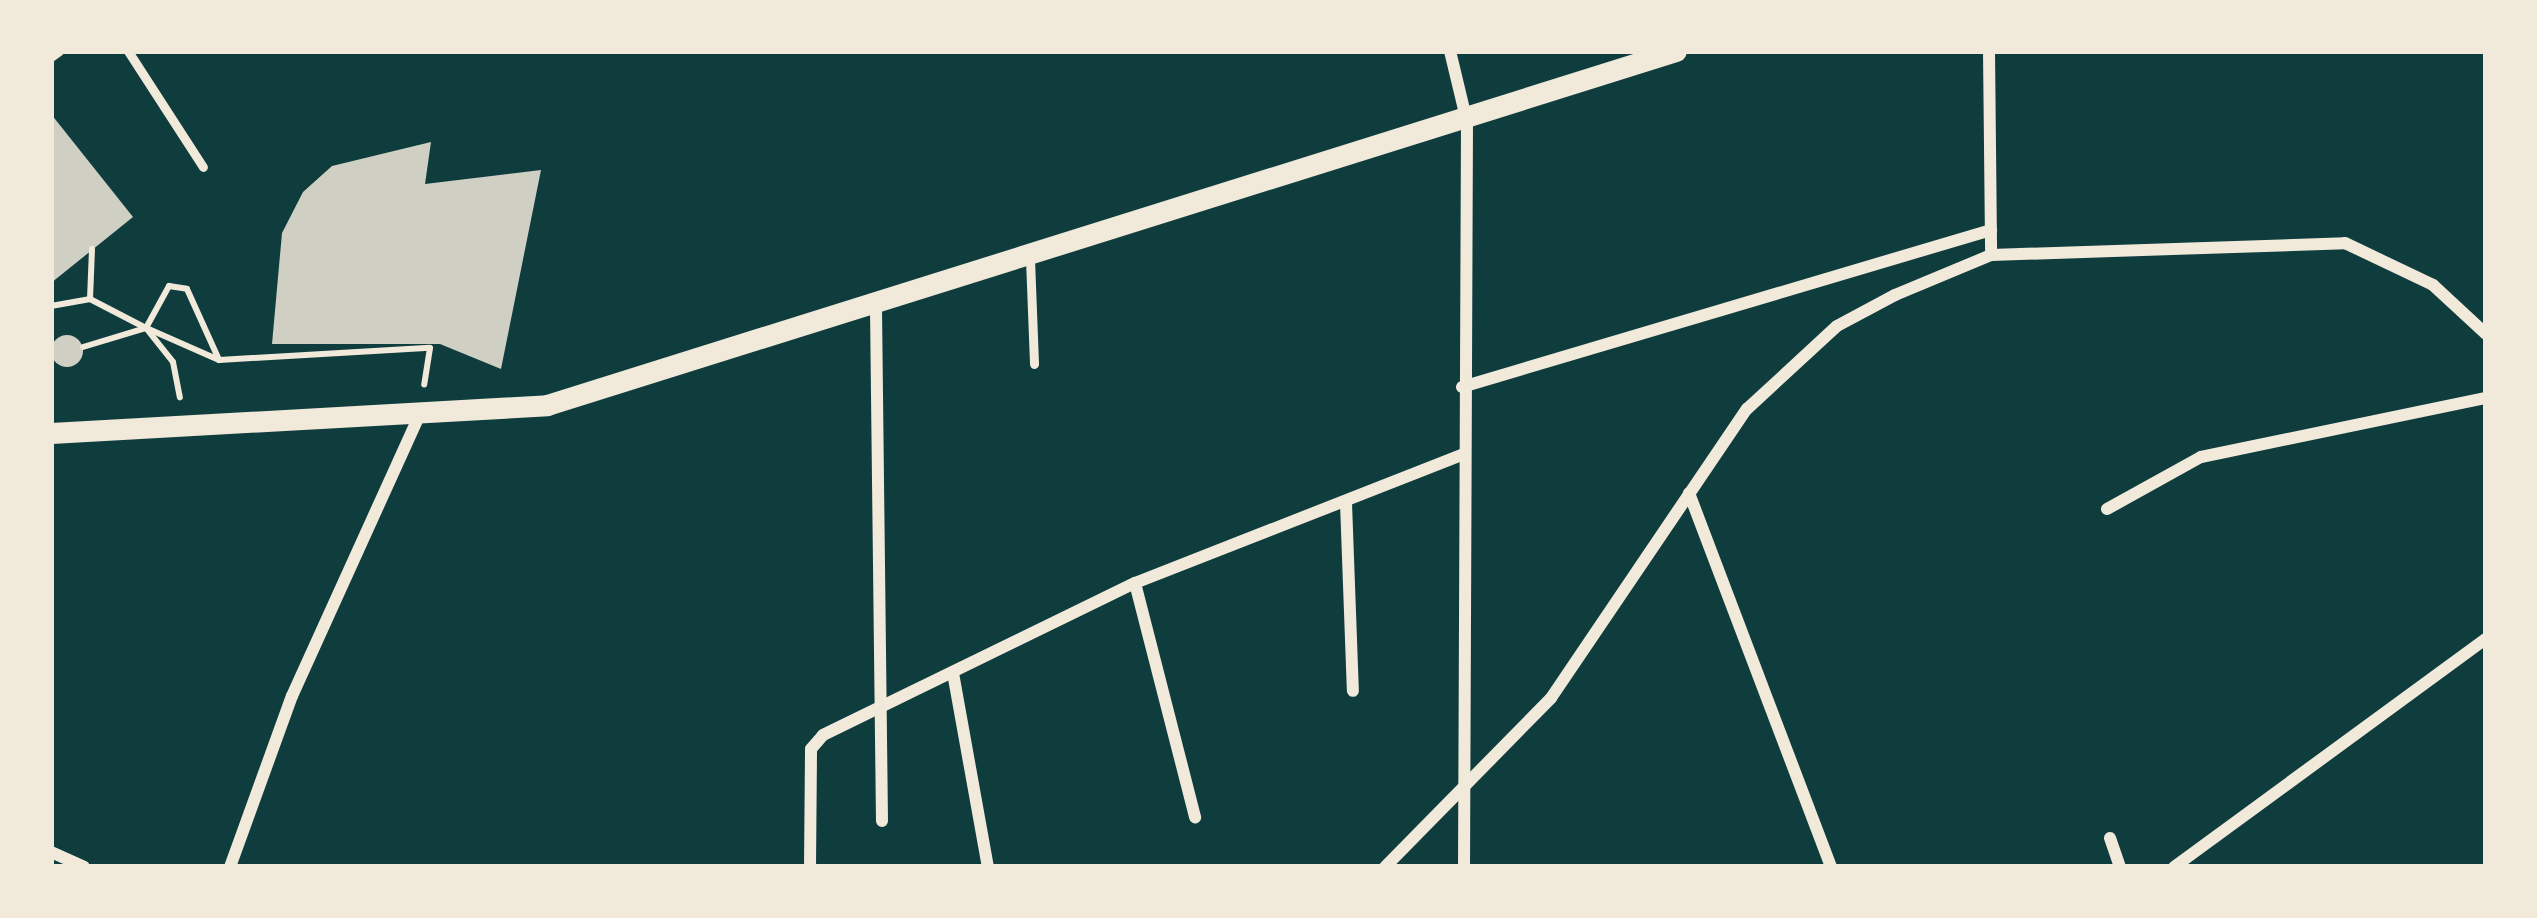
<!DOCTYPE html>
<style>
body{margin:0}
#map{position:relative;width:2537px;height:918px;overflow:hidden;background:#0f3d3e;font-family:"Work Sans",sans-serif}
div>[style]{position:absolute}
.building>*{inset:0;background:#cfcfc3}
.round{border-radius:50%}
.path>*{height:6px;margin:-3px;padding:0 3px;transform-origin:3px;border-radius:3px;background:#f1e9da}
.service>*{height:9px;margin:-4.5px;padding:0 4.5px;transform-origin:4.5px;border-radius:4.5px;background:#f1e9da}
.minor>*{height:12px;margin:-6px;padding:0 6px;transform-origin:6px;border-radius:6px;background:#f1e9da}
.tertiary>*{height:21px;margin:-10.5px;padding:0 10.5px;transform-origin:10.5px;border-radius:10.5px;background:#f1e9da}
span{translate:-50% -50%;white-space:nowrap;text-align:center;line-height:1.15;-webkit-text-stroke:12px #f1e9da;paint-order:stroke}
.frame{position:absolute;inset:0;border:54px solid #f1e9da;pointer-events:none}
</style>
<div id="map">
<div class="building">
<div style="clip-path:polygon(51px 114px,133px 217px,51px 283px)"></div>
<div style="clip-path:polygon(431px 142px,425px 184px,541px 170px,501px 369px,440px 344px,272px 344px,282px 233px,303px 192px,332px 166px)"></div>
<div class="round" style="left:51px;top:335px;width:32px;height:32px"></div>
</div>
<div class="path">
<div style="left:169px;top:286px;width:18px;rotate:9deg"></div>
<div style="left:187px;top:289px;width:78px;rotate:65.7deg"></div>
<div style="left:219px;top:360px;width:80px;rotate:-156.3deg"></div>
<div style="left:146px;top:328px;width:48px;rotate:-61.3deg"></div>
<div style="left:90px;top:299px;width:50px;rotate:-87.7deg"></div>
<div style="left:51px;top:306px;width:40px;rotate:-10deg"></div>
<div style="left:90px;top:299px;width:63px;rotate:27.4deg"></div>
<div style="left:146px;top:328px;width:43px;rotate:51.5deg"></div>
<div style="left:173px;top:362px;width:36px;rotate:79deg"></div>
<div style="left:83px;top:347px;width:66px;rotate:-16.8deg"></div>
<div style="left:219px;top:360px;width:211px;rotate:-3.3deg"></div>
<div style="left:430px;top:348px;width:37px;rotate:99deg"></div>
</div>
<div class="service">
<div style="left:128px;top:51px;width:138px;rotate:57.1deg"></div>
<div style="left:1030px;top:259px;width:105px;rotate:87.8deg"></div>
</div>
<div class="minor">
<div style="left:1450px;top:51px;width:73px;rotate:76.5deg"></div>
<div style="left:1467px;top:122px;width:745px;rotate:90.23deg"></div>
<div style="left:1989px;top:51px;width:204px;rotate:89.4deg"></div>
<div style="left:51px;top:56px;width:9px;rotate:-36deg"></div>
<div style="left:876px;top:309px;width:512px;rotate:89.33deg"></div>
<div style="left:1462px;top:387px;width:552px;rotate:-16.53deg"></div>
<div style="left:1689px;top:493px;width:400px;rotate:69.2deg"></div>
<div style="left:1346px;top:503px;width:188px;rotate:87.9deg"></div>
<div style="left:2107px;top:509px;width:107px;rotate:-29deg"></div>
<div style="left:2201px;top:457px;width:291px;rotate:-11.7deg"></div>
<div style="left:1135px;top:583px;width:242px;rotate:75.6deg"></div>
<div style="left:953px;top:673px;width:197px;rotate:79.8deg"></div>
<div style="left:2110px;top:838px;width:31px;rotate:71deg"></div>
<div style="left:51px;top:852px;width:36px;rotate:24deg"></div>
<div style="left:230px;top:867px;width:182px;rotate:-70.1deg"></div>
<div style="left:292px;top:696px;width:305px;rotate:-65.6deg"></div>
<div style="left:810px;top:867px;width:118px;rotate:-89.5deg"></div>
<div style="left:811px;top:749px;width:18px;rotate:-49deg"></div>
<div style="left:823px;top:735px;width:347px;rotate:-26deg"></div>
<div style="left:1135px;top:583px;width:353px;rotate:-21.4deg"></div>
<div style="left:1385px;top:867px;width:237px;rotate:-45.5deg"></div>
<div style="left:1551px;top:698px;width:349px;rotate:-55.9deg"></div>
<div style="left:1747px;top:409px;width:122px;rotate:-42.7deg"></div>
<div style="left:1837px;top:326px;width:66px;rotate:-28.1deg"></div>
<div style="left:1895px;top:295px;width:104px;rotate:-22.6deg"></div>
<div style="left:1991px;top:255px;width:354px;rotate:-1.9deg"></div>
<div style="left:2345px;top:243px;width:98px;rotate:25.5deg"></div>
<div style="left:2433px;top:285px;width:72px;rotate:42.8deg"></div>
<div style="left:2174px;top:867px;width:386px;rotate:-36.2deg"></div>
</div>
<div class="tertiary">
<div style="left:51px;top:433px;width:497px;rotate:-3.2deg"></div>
<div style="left:547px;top:405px;width:1183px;rotate:-17.41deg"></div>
</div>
<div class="frame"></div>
</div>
